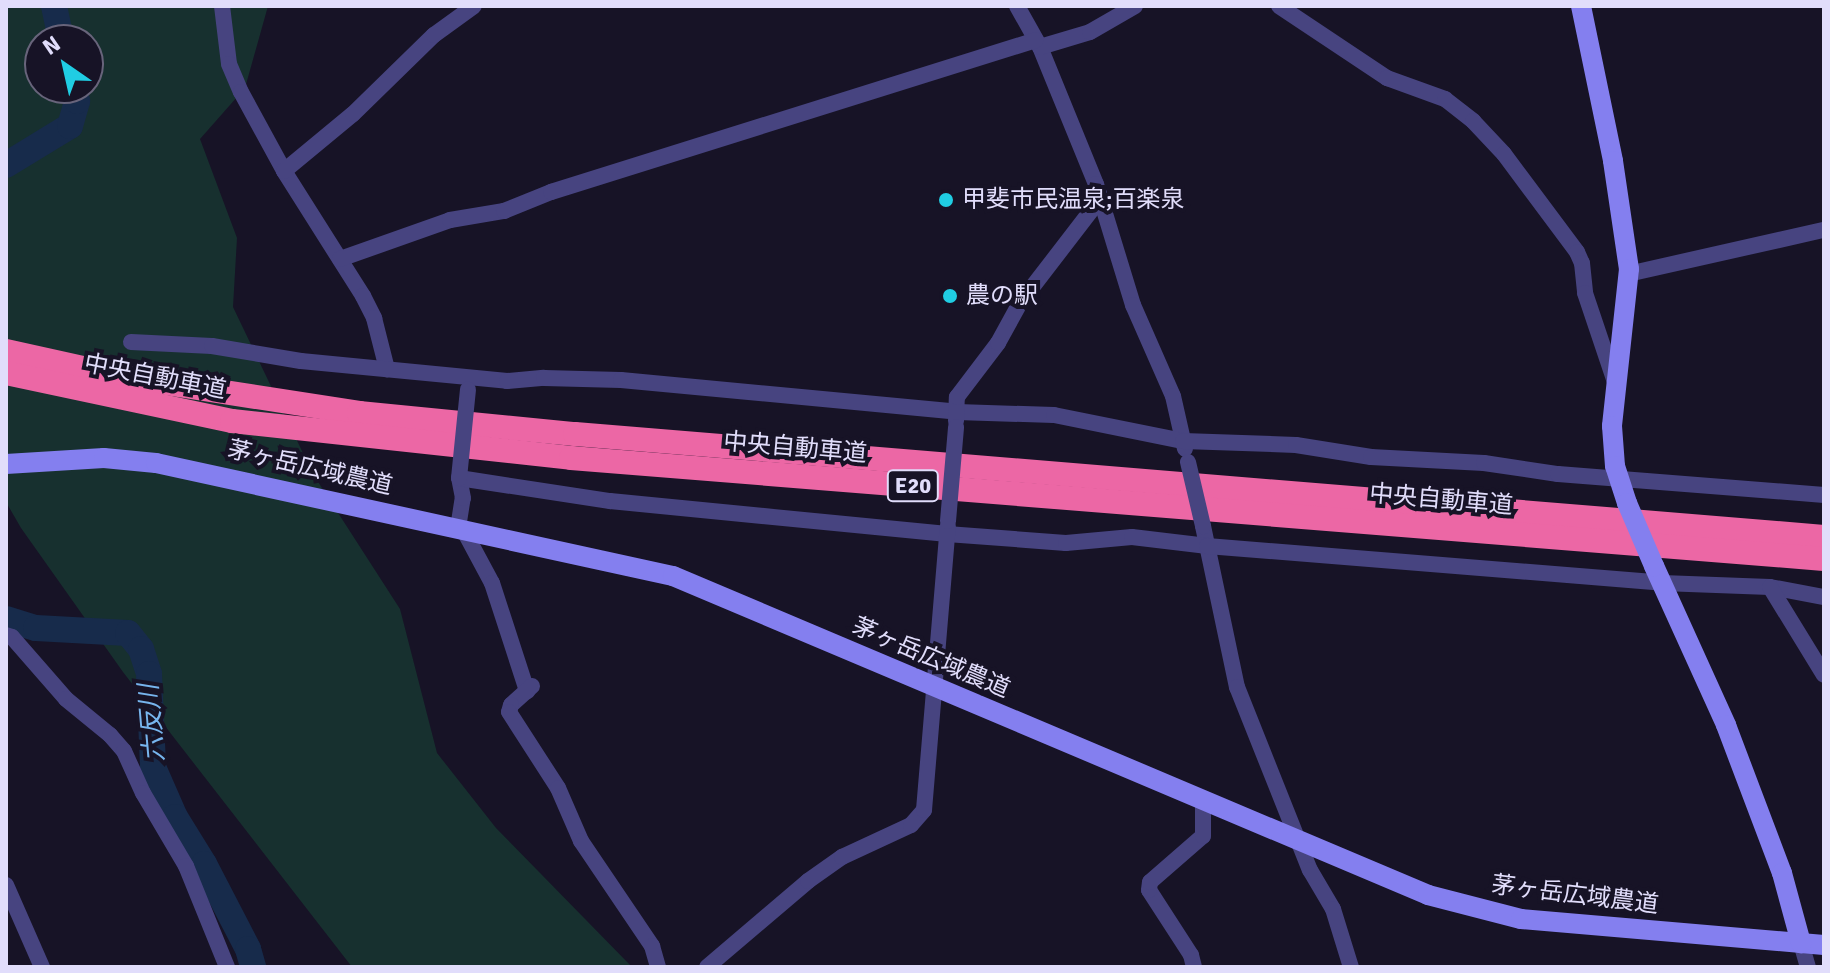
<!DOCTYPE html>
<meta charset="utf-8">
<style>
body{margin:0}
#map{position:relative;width:1830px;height:973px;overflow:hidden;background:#171326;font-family:Signika,"Noto Sans JP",sans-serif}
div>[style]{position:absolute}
.green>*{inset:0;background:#17302f}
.river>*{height:26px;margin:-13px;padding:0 13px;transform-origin:13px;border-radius:13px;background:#172b4b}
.street>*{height:16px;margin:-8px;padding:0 8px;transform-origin:8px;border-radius:8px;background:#474480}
.secondary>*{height:20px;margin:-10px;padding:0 10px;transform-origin:10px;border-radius:10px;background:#847fef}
.highway>*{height:24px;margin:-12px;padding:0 12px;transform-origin:12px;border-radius:12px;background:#ec67a5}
.street-bridge>*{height:16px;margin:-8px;padding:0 8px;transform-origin:8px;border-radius:8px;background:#474480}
.secondary-bridge>*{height:20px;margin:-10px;padding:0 10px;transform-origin:10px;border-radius:10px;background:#847fef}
.dots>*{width:22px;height:22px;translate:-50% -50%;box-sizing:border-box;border:4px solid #171326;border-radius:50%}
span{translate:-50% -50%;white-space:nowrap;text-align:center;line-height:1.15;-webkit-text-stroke:8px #171326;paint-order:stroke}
.shield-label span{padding:2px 6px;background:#171326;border:2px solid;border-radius:6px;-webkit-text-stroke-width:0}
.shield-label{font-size:22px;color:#e1ddfb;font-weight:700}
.poi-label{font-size:24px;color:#e1ddfb}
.left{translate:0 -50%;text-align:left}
.street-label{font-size:24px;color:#e1ddfb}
.water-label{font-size:26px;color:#77b5ee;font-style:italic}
.frame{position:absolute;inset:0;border:8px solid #e1ddfb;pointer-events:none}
.north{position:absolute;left:24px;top:24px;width:80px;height:80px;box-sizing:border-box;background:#171326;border:2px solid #68647b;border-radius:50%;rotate:326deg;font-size:22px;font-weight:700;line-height:32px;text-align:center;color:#e1ddfb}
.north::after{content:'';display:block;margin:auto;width:28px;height:36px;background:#20cde3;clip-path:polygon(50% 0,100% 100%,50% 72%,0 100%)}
</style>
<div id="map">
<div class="green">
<div style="clip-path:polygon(evenodd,6px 6px,268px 6px,245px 88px,200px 139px,237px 238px,233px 307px,313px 474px,400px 609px,437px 753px,496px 828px,632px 967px,352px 967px,123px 672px,21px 528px,6px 502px,6px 6px,40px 40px,88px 40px,88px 88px,40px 88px,40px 40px)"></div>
</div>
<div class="river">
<div style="left:54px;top:6px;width:35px;rotate:78deg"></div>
<div style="left:6px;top:165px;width:75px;rotate:-31.4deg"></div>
<div style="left:70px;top:126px;width:26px;rotate:-74deg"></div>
<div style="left:77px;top:101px;width:14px;rotate:-107deg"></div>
<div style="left:6px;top:619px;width:31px;rotate:17deg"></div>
<div style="left:36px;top:628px;width:92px;rotate:3.1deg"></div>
<div style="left:128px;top:633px;width:21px;rotate:51deg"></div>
<div style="left:141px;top:649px;width:26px;rotate:72deg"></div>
<div style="left:149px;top:674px;width:93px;rotate:87.5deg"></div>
<div style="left:153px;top:767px;width:55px;rotate:66.3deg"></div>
<div style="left:175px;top:817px;width:55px;rotate:58.3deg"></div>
<div style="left:204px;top:864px;width:96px;rotate:62.6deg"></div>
<div style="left:248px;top:949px;width:19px;rotate:74deg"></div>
</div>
<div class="street">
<div style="left:222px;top:6px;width:58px;rotate:83.1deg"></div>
<div style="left:229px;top:64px;width:30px;rotate:67deg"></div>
<div style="left:241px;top:92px;width:90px;rotate:61.4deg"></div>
<div style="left:284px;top:171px;width:148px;rotate:57.7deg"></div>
<div style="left:363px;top:296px;width:25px;rotate:63deg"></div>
<div style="left:374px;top:318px;width:53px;rotate:75.7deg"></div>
<div style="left:1017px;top:6px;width:47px;rotate:60.7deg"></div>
<div style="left:1040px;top:47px;width:148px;rotate:67.8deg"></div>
<div style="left:1096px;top:184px;width:127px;rotate:73deg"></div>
<div style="left:1133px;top:305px;width:99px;rotate:66.3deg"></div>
<div style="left:1173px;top:396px;width:54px;rotate:77.2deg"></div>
<div style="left:1279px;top:6px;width:130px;rotate:33.7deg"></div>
<div style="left:1387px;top:78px;width:62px;rotate:19.9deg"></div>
<div style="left:1445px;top:99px;width:36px;rotate:38deg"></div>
<div style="left:1473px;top:121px;width:45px;rotate:46.8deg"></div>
<div style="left:1504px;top:154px;width:122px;rotate:53.3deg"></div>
<div style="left:1577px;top:252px;width:12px;rotate:66deg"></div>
<div style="left:1582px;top:263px;width:30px;rotate:84deg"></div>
<div style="left:1585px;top:293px;width:94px;rotate:71.4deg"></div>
<div style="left:1040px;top:47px;width:52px;rotate:-16.7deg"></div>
<div style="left:1090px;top:32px;width:52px;rotate:-30deg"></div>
<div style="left:284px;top:171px;width:89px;rotate:-39.6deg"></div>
<div style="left:353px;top:114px;width:113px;rotate:-44.3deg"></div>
<div style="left:434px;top:35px;width:49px;rotate:-35.9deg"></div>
<div style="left:340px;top:259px;width:117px;rotate:-19.5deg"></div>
<div style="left:450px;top:220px;width:55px;rotate:-9.5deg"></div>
<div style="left:504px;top:211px;width:51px;rotate:-22deg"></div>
<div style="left:551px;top:192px;width:508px;rotate:-17.4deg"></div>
<div style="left:1628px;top:274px;width:201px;rotate:-12.7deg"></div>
<div style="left:131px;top:342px;width:81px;rotate:2.8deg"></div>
<div style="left:212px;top:346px;width:90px;rotate:9.6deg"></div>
<div style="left:301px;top:361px;width:207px;rotate:5.5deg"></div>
<div style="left:507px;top:381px;width:37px;rotate:-5deg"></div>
<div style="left:544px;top:378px;width:77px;rotate:1.5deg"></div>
<div style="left:621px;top:380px;width:338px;rotate:5.4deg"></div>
<div style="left:957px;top:412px;width:97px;rotate:1.8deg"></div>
<div style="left:1054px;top:415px;width:132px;rotate:11.4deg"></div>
<div style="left:1183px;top:441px;width:113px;rotate:2deg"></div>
<div style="left:1296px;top:445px;width:76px;rotate:9.1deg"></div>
<div style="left:1371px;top:457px;width:113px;rotate:3deg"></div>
<div style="left:1484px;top:463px;width:75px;rotate:8.5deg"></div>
<div style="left:1558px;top:474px;width:267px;rotate:4.5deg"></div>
<div style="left:956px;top:421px;width:24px;rotate:-88deg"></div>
<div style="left:957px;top:397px;width:68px;rotate:-52.8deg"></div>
<div style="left:998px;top:343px;width:46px;rotate:-61.2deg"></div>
<div style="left:1020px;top:303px;width:131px;rotate:-52.4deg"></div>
<div style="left:1203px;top:526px;width:165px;rotate:78.1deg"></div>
<div style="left:1237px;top:687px;width:197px;rotate:68.3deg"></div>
<div style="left:1310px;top:870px;width:45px;rotate:59.5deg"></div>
<div style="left:1333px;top:909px;width:61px;rotate:72.8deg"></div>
<div style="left:458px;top:528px;width:30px;rotate:-81deg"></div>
<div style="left:463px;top:498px;width:20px;rotate:-101deg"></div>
<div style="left:459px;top:478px;width:153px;rotate:8.7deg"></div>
<div style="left:610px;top:501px;width:339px;rotate:5.6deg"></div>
<div style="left:947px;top:534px;width:119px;rotate:4.3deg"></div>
<div style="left:1066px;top:543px;width:66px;rotate:-5.2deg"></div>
<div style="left:1132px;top:537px;width:76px;rotate:6.8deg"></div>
<div style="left:1207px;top:546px;width:457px;rotate:4.6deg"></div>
<div style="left:1662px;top:583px;width:108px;rotate:2.1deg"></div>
<div style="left:1770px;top:587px;width:55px;rotate:10.5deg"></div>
<div style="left:463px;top:529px;width:61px;rotate:61.8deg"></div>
<div style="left:492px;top:583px;width:114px;rotate:72deg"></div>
<div style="left:1770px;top:587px;width:103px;rotate:58.5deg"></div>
<div style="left:6px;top:635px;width:6px;rotate:18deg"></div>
<div style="left:12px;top:637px;width:82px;rotate:48.9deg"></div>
<div style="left:66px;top:699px;width:57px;rotate:39.3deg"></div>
<div style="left:110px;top:735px;width:21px;rotate:49deg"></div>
<div style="left:124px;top:751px;width:46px;rotate:65.7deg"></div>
<div style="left:143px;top:793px;width:85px;rotate:59.5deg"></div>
<div style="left:186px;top:866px;width:109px;rotate:67.9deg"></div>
<div style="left:532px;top:686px;width:28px;rotate:138deg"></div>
<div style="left:511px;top:705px;width:7px;rotate:106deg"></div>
<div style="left:509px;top:712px;width:90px;rotate:57.2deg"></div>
<div style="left:558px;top:788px;width:58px;rotate:66.5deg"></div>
<div style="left:581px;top:841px;width:127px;rotate:55.9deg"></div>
<div style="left:652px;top:946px;width:22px;rotate:74deg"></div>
<div style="left:6px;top:885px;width:90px;rotate:66.3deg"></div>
<div style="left:1801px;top:943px;width:25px;rotate:74deg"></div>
<div style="left:707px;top:967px;width:133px;rotate:-40.4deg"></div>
<div style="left:808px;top:881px;width:42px;rotate:-35.2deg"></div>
<div style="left:842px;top:857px;width:76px;rotate:-24.9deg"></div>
<div style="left:911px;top:825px;width:20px;rotate:-49deg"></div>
<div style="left:924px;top:810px;width:285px;rotate:-85.2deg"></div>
<div style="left:1194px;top:967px;width:12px;rotate:-104deg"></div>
<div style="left:1191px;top:955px;width:77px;rotate:-122.9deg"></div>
<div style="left:1149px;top:890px;width:8px;rotate:-83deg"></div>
<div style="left:1150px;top:882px;width:70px;rotate:-41deg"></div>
<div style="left:1203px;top:836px;width:34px;rotate:-90deg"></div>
</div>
<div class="secondary">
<div style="left:1581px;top:6px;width:158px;rotate:78.3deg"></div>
<div style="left:1613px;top:161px;width:109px;rotate:81.6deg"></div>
<div style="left:1629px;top:269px;width:158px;rotate:96.2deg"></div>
<div style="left:1612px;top:426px;width:40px;rotate:85.7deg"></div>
<div style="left:1615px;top:466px;width:39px;rotate:72deg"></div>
<div style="left:6px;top:464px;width:98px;rotate:-3.5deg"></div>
<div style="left:104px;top:458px;width:52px;rotate:5.5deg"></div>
<div style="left:156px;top:463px;width:529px;rotate:12.33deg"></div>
<div style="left:673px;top:576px;width:820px;rotate:22.9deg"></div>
<div style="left:1428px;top:895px;width:96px;rotate:14.5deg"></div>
<div style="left:1521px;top:919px;width:304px;rotate:4.9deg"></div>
<div style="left:1654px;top:566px;width:175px;rotate:65.6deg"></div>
<div style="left:1726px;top:725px;width:158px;rotate:69.3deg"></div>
<div style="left:1782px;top:873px;width:73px;rotate:74.8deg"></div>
</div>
<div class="highway">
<div style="left:6px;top:351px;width:111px;rotate:12.5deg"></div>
<div style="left:114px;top:375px;width:248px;rotate:8.8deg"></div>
<div style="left:359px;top:413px;width:217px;rotate:5.6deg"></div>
<div style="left:575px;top:434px;width:1253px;rotate:4.71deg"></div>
<div style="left:6px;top:373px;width:231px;rotate:12deg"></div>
<div style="left:232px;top:421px;width:341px;rotate:6.2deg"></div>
<div style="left:571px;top:458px;width:1257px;rotate:4.61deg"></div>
</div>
<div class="street-bridge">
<div style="left:1188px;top:462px;width:66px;rotate:76.8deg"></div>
<div style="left:459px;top:478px;width:89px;rotate:-84.2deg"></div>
<div style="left:948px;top:521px;width:94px;rotate:-85.1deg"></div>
</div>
<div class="secondary-bridge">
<div style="left:1627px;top:503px;width:69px;rotate:66.8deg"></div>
</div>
<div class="dots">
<div style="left:946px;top:200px;background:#20cde3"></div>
<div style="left:950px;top:296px;background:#20cde3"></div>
</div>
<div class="shield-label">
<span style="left:913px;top:486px">E20</span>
</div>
<div class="poi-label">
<span class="left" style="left:962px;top:200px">甲斐市民温泉;百楽泉</span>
<span class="left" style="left:966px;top:296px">農の駅</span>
</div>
<div class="street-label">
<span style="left:155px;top:377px;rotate:11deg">中央自動車道</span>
<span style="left:795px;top:448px;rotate:5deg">中央自動車道</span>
<span style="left:310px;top:468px;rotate:13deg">茅ヶ岳広域農道</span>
<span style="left:1441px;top:500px;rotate:5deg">中央自動車道</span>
<span style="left:931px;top:658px;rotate:23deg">茅ヶ岳広域農道</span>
<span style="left:1575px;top:895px;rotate:7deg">茅ヶ岳広域農道</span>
</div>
<div class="water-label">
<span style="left:153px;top:723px;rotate:-95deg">六反川</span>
</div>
<div class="frame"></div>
<div class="north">N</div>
</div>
